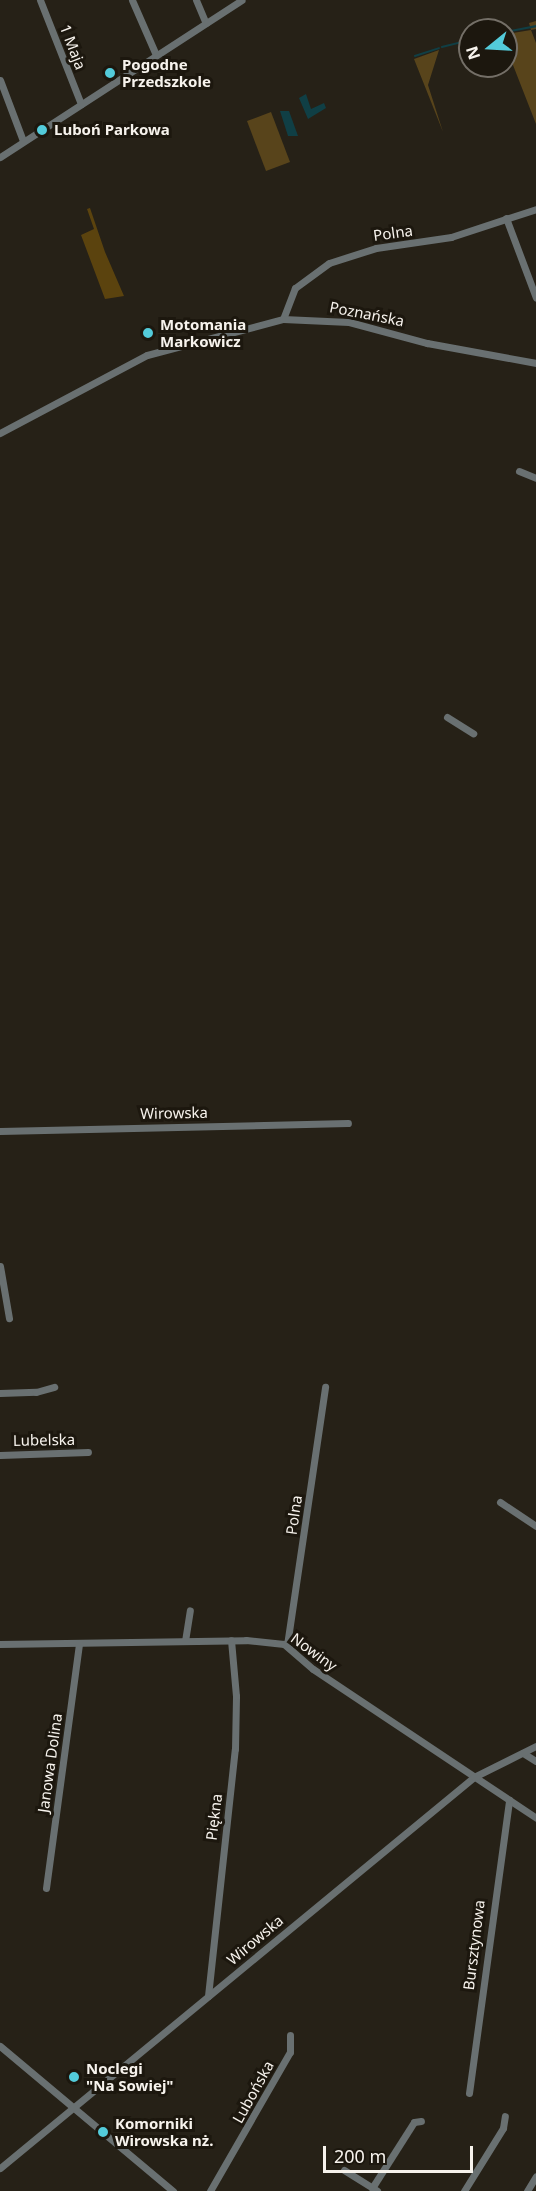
<!DOCTYPE html>
<meta charset="utf-8">
<style>
body{margin:0}
#map{position:relative;width:536px;height:2191px;overflow:hidden;background:#262117;font-family:"Noto Sans",sans-serif}
div>[style]{position:absolute}
.green>*{inset:0;background:#58441b}
.forest>*{inset:0;background:#5b430e}
.water>*{inset:0;background:#103f45}
.stream>*{height:1.5px;margin:-0.75px;padding:0 0.75px;transform-origin:0.75px;border-radius:0.75px;background:#103f45}
.minor>*{height:7px;margin:-3.5px;padding:0 3.5px;transform-origin:3.5px;border-radius:3.5px;background:#697071}
.dots>*{width:16px;height:16px;translate:-50% -50%;box-sizing:border-box;border:3px solid #1c170e;border-radius:50%}
span{translate:-50% -50%;white-space:nowrap;text-align:center;line-height:1.15;-webkit-text-stroke:6px #1c170e;paint-order:stroke}
.street-label{font-size:15px;color:#f7f3ed}
.poi-label{font-size:15px;color:#f7f3ed;font-weight:700}
.left{translate:0 -50%;text-align:left}
.north{position:absolute;left:458px;top:18px;width:60px;height:60px;box-sizing:border-box;background:#1c170e;border:2px solid #746f67;border-radius:50%;rotate:252deg;font-size:16px;font-weight:700;line-height:24px;text-align:center;color:#f7f3ed}
.north::after{content:'';display:block;margin:auto;width:21px;height:27px;background:#53cbda;clip-path:polygon(50% 0,100% 100%,50% 72%,0 100%)}
.scale{position:absolute;left:323px;top:2146px;width:150px;height:27px;box-sizing:border-box;border:3px solid #f7f3ed;border-top:0;padding-left:8px;font-size:18px;line-height:21px;white-space:nowrap;color:#f7f3ed;-webkit-text-stroke:4px #1c170e;paint-order:stroke}
</style>
<div id="map">
<div class="green">
<div style="clip-path:polygon(536px 21px,536px 29px,531px 30px,536px 43px,536px 124px,506px 47px,506px 34px,531px 30px,529px 23px)"></div>
<div style="clip-path:polygon(439px 50px,428px 85px,443px 132px,414px 59px)"></div>
<div style="clip-path:polygon(271px 112px,290px 162px,266px 171px,247px 121px)"></div>
</div>
<div class="forest">
<div style="clip-path:polygon(90px 208px,105px 252px,124px 296px,105px 299px,81px 235px,94px 229px,87px 209px)"></div>
</div>
<div class="water">
<div style="clip-path:polygon(306px 94px,311px 109px,324px 103px,326px 108px,308px 119px,299px 98px)"></div>
<div style="clip-path:polygon(280px 111px,289px 111px,298px 136px,288px 136px)"></div>
</div>
<div class="stream">
<div style="left:506px;top:32px;width:31px;rotate:-11deg"></div>
<div style="left:442px;top:47px;width:29px;rotate:-14deg"></div>
<div style="left:415px;top:56px;width:25px;rotate:-18deg"></div>
</div>
<div class="minor">
<div style="left:40px;top:0;width:112px;rotate:68.5deg"></div>
<div style="left:132px;top:0;width:60px;rotate:66.4deg"></div>
<div style="left:196px;top:0;width:25px;rotate:67deg"></div>
<div style="left:0;top:80px;width:65px;rotate:69.3deg"></div>
<div style="left:0;top:157px;width:288px;rotate:-33deg"></div>
<div style="left:506px;top:218px;width:85px;rotate:69.4deg"></div>
<div style="left:283px;top:319px;width:33px;rotate:-69deg"></div>
<div style="left:295px;top:288px;width:42px;rotate:-36.3deg"></div>
<div style="left:329px;top:263px;width:49px;rotate:-17.7deg"></div>
<div style="left:376px;top:248px;width:76px;rotate:-8.3deg"></div>
<div style="left:451px;top:237px;width:89px;rotate:-18.2deg"></div>
<div style="left:0;top:433px;width:166px;rotate:-28deg"></div>
<div style="left:147px;top:355px;width:141px;rotate:-14.8deg"></div>
<div style="left:283px;top:319px;width:66px;rotate:2.6deg"></div>
<div style="left:349px;top:322px;width:81px;rotate:15.1deg"></div>
<div style="left:427px;top:343px;width:111px;rotate:10.4deg"></div>
<div style="left:519px;top:471px;width:18px;rotate:22deg"></div>
<div style="left:447px;top:717px;width:31px;rotate:32deg"></div>
<div style="left:0;top:1131px;width:348px;rotate:-1.3deg"></div>
<div style="left:0;top:1266px;width:53px;rotate:80.2deg"></div>
<div style="left:0;top:1393px;width:36px;rotate:-2deg"></div>
<div style="left:36px;top:1392px;width:19px;rotate:-16deg"></div>
<div style="left:0;top:1455px;width:88px;rotate:-2deg"></div>
<div style="left:500px;top:1502px;width:43px;rotate:33.7deg"></div>
<div style="left:185px;top:1641px;width:31px;rotate:-81deg"></div>
<div style="left:0;top:1644px;width:246px;rotate:-0.9deg"></div>
<div style="left:246px;top:1640px;width:38px;rotate:6deg"></div>
<div style="left:284px;top:1644px;width:38px;rotate:41deg"></div>
<div style="left:313px;top:1669px;width:268px;rotate:33.7deg"></div>
<div style="left:287px;top:1645px;width:261px;rotate:-81.6deg"></div>
<div style="left:523px;top:1753px;width:15px;rotate:32deg"></div>
<div style="left:46px;top:1888px;width:247px;rotate:-82.3deg"></div>
<div style="left:208px;top:1996px;width:248px;rotate:-83.8deg"></div>
<div style="left:235px;top:1749px;width:53px;rotate:-88.9deg"></div>
<div style="left:236px;top:1696px;width:56px;rotate:-95.1deg"></div>
<div style="left:0;top:2046px;width:226px;rotate:40deg"></div>
<div style="left:469px;top:2093px;width:296px;rotate:-82.2deg"></div>
<div style="left:0;top:2168px;width:614px;rotate:-39.52deg"></div>
<div style="left:474px;top:1777px;width:69px;rotate:-26.6deg"></div>
<div style="left:344px;top:2170px;width:39px;rotate:32deg"></div>
<div style="left:372px;top:2188px;width:78px;rotate:-57.5deg"></div>
<div style="left:414px;top:2122px;width:7px;rotate:-8deg"></div>
<div style="left:210px;top:2191px;width:160px;rotate:-60.1deg"></div>
<div style="left:290px;top:2052px;width:17px;rotate:-90deg"></div>
<div style="left:464px;top:2191px;width:74px;rotate:-58.2deg"></div>
<div style="left:503px;top:2128px;width:12px;rotate:-81deg"></div>
<div style="left:527px;top:2191px;width:17px;rotate:-59deg"></div>
</div>
<div class="dots">
<div style="left:110px;top:73px;background:#53cbda"></div>
<div style="left:42px;top:130px;background:#53cbda"></div>
<div style="left:148px;top:333px;background:#53cbda"></div>
<div style="left:74px;top:2077px;background:#53cbda"></div>
<div style="left:103px;top:2132px;background:#53cbda"></div>
</div>
<div class="street-label">
<span style="left:73px;top:47px;rotate:69deg">1 Maja</span>
<span style="left:393px;top:233px;rotate:-8deg">Polna</span>
<span style="left:367px;top:314px;rotate:11deg">Poznańska</span>
<span style="left:174px;top:1113px;rotate:-1deg">Wirowska</span>
<span style="left:44px;top:1440px;rotate:-1deg">Lubelska</span>
<span style="left:294px;top:1515px;rotate:-82deg">Polna</span>
<span style="left:314px;top:1652px;rotate:36deg">Nowiny</span>
<span style="left:50px;top:1763px;rotate:-82deg">Janowa Dolina</span>
<span style="left:214px;top:1817px;rotate:-83deg">Piękna</span>
<span style="left:255px;top:1940px;rotate:-40deg">Wirowska</span>
<span style="left:474px;top:1945px;rotate:-83deg">Bursztynowa</span>
<span style="left:253px;top:2092px;rotate:-61deg">Lubońska</span>
</div>
<div class="poi-label">
<span class="left" style="left:122px;top:73px">Pogodne<br>Przedszkole</span>
<span class="left" style="left:54px;top:130px">Luboń Parkowa</span>
<span class="left" style="left:160px;top:333px">Motomania<br>Markowicz</span>
<span class="left" style="left:86px;top:2077px">Noclegi<br>"Na Sowiej"</span>
<span class="left" style="left:115px;top:2132px">Komorniki<br>Wirowska nż.</span>
</div>
<div class="north">N</div>
<div class="scale">200 m</div>
</div>
